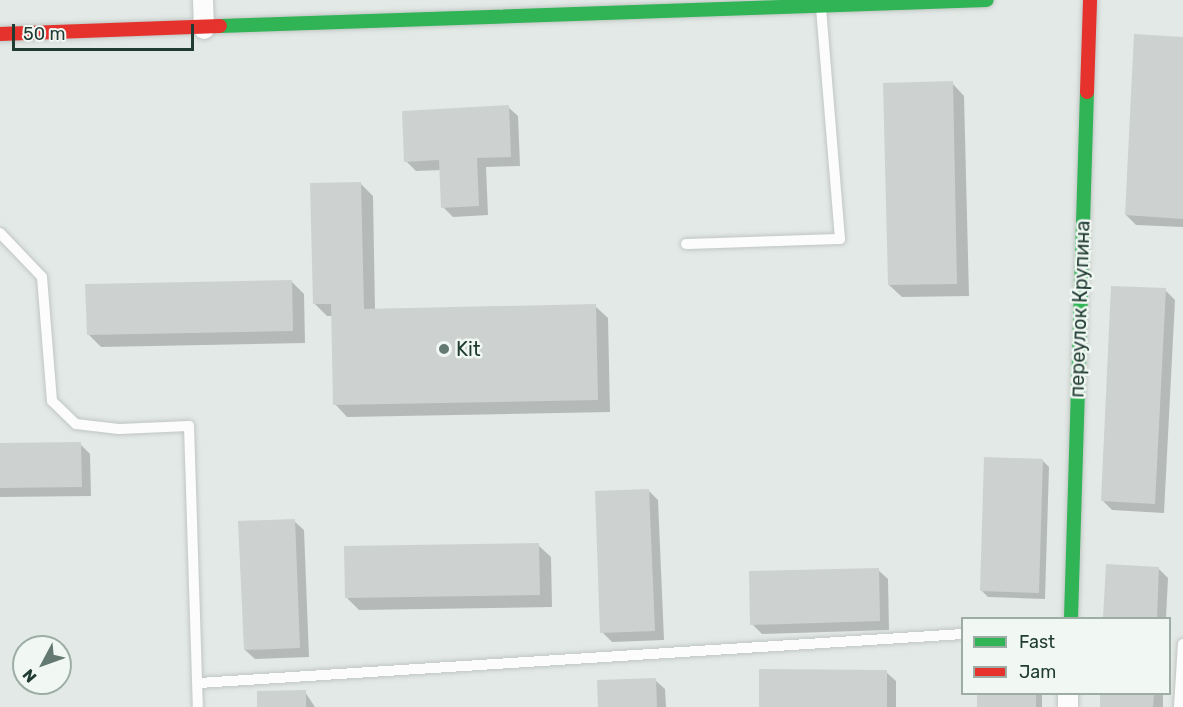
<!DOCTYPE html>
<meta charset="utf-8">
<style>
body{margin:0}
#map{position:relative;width:1183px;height:707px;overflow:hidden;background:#e3e9e6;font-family:Rubik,sans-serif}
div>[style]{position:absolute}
.shadow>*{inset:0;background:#0003}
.building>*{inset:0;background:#cdd2d0}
.roads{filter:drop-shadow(0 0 2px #c0c6c3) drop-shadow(0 0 2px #c0c6c3)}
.lane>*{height:10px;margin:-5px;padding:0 5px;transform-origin:5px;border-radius:5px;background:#fbfcfb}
.street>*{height:20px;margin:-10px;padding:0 10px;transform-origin:10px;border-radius:10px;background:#fbfcfb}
.fast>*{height:14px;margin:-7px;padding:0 7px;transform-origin:7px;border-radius:7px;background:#30b455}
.jam>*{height:14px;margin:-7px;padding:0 7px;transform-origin:7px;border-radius:7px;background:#e5322d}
.dots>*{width:16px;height:16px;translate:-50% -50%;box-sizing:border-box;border:3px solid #f1f8f4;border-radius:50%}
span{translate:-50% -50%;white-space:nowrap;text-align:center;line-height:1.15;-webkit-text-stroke:5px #f1f8f4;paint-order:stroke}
.street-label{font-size:20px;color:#203c32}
.poi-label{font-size:20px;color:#203c32}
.left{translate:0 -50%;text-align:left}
.legend{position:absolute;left:961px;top:617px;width:210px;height:78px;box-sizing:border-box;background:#f1f8f4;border:2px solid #9dada6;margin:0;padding:8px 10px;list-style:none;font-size:18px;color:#203c32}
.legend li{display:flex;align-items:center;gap:12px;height:30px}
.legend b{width:30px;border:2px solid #9dada6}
.north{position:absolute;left:12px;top:635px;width:60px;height:60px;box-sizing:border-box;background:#f1f8f4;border:2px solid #9dada6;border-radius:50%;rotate:229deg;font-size:16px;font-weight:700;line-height:24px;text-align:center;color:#203c32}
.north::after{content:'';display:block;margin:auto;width:21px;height:27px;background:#647971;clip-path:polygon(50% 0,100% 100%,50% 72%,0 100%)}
.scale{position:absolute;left:12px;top:24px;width:182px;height:27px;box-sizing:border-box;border:3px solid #203c32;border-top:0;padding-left:8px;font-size:18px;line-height:21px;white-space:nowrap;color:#203c32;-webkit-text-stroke:4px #f1f8f4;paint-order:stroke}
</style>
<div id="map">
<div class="shadow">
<div style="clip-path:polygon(1183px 39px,1183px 227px,1136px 225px,1126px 215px)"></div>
<div style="clip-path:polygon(952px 83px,964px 96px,969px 296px,902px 297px,889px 285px)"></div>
<div style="clip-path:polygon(508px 107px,518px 116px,520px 166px,486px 167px,488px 215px,453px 217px,443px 207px,441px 170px,416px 171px,406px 161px)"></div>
<div style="clip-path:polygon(360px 183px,373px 196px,375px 310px,595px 306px,608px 318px,610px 412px,347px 417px,335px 404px,333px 316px,327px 316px,314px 303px)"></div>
<div style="clip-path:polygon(291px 281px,304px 294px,305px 343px,101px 347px,88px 334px)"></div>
<div style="clip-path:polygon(1165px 290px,1175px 300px,1164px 513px,1112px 510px,1102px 500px)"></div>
<div style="clip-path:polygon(80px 444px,90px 454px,91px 496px,0 497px,0 445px)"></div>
<div style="clip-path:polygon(1043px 461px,1049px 467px,1045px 599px,988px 597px,981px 590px)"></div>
<div style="clip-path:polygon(648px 490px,658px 500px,664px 640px,612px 642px,602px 632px)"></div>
<div style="clip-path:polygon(294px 521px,304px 530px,309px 657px,255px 659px,245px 650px)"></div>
<div style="clip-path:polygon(538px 545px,551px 557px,552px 607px,359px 610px,347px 598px)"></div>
<div style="clip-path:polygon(1107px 566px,1158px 568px,1168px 578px,1166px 618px,1105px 618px)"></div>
<div style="clip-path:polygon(878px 570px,888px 579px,889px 630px,762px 634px,752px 624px)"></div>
<div style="clip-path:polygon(886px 672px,896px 681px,896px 707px,760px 707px)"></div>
<div style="clip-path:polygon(655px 680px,665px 689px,666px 707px,600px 707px)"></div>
<div style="clip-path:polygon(305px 692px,315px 707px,258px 707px)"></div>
<div style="clip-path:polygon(979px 694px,1042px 694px,1042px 707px,978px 707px)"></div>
<div style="clip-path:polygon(1102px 694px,1163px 694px,1163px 707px,1101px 707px)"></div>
</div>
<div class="building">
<div style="clip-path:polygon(1134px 34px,1183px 37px,1183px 219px,1125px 215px)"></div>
<div style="clip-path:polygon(953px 81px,957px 284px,888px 285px,883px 83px)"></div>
<div style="clip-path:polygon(509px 105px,511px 157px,477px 158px,479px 206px,441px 208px,439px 160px,404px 162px,402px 111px)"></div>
<div style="clip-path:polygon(361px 182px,364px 309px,596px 304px,598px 400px,333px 405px,331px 304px,313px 304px,310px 183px)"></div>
<div style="clip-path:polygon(292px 280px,293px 331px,87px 335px,85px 284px)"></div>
<div style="clip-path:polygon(1111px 286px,1166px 288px,1155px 504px,1101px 501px)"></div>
<div style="clip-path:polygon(81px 442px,82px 487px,0 488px,0 443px)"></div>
<div style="clip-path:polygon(984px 457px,1043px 459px,1039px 593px,980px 591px)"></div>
<div style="clip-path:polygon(649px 489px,655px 631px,600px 633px,595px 491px)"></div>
<div style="clip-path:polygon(295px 519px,300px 648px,244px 650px,238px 521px)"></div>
<div style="clip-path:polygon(539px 543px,540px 595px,345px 598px,344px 546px)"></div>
<div style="clip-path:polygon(1106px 564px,1159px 567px,1157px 618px,1103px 618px)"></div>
<div style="clip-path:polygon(879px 568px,880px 621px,750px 625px,749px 571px)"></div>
<div style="clip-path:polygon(759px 669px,887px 670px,887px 707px,759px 707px)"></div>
<div style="clip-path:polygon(656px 678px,657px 707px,598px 707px,597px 680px)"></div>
<div style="clip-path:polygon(306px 690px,306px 707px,257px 707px,257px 691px)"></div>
<div style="clip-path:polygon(977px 694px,1036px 694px,1036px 707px,977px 707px)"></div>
<div style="clip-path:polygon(1100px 694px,1154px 694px,1153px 707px,1100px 707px)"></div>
</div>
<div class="roads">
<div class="lane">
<div style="left:0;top:233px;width:61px;rotate:46.3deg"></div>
<div style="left:42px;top:277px;width:124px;rotate:85.4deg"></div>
<div style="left:52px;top:401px;width:33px;rotate:44deg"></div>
<div style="left:76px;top:424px;width:43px;rotate:6.6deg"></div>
<div style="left:119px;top:429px;width:70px;rotate:-2.5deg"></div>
<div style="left:189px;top:426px;width:281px;rotate:88.2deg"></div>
<div style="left:686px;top:244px;width:154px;rotate:-1.9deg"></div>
<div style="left:840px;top:239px;width:234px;rotate:-94.7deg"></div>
<div style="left:199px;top:683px;width:765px;rotate:-3.67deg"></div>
<div style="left:1179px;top:707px;width:63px;rotate:-86.4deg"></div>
</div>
<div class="street">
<div style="left:203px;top:0;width:29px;rotate:88deg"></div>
<div style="left:1068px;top:707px;width:13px;rotate:-90deg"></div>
</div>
<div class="fast">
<div style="left:220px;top:26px;width:767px;rotate:-1.94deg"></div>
<div style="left:1071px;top:618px;width:526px;rotate:-88.26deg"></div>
</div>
<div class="jam">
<div style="left:0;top:34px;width:220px;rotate:-2.1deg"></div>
<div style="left:1087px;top:92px;width:92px;rotate:-88.1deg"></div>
</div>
</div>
<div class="dots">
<div style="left:444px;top:349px;background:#647971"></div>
</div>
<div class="street-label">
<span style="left:1080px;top:309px;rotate:-88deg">переулок Крупина</span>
</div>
<div class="poi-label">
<span class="left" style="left:456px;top:349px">Kit</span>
</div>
<ul class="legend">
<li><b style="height:8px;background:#30b455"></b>Fast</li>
<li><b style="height:8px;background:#e5322d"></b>Jam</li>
</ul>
<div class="north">N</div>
<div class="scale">50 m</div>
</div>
